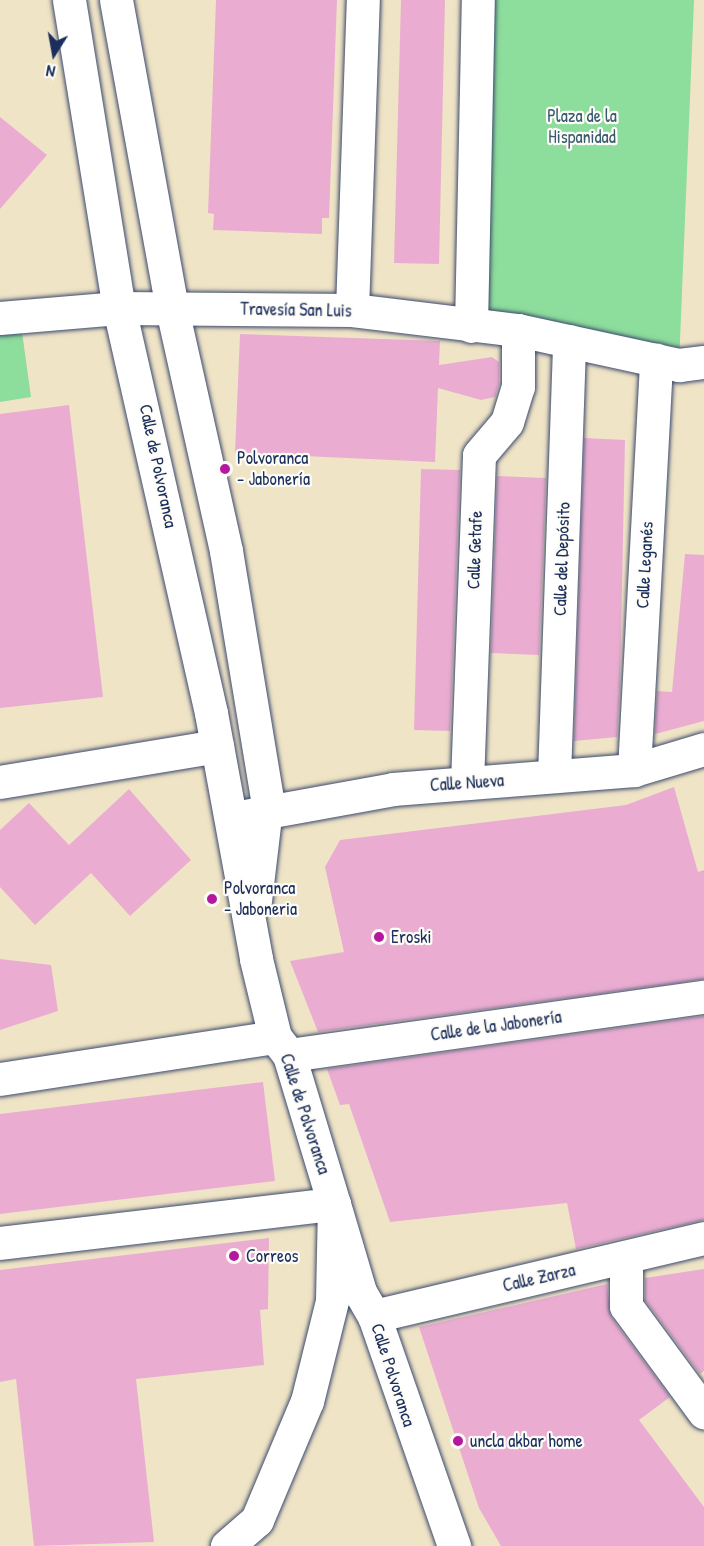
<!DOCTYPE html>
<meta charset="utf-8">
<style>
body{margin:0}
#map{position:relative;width:704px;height:1546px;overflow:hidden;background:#f0e4c6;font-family:"Patrick Hand",sans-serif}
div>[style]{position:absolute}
.green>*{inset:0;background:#8ddd9c}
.building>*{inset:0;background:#eaadd1}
.roads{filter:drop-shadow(0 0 2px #3b4a6e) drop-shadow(0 0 2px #3b4a6e)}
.minor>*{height:33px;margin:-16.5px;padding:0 16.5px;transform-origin:16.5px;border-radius:16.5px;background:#fff}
.dots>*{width:16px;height:16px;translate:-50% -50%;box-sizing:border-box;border:3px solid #fdfcf7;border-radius:50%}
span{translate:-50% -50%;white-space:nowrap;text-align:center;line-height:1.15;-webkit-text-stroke:4.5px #fdfcf7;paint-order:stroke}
.park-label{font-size:18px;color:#385a6e}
.street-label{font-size:18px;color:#1b2f5e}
.poi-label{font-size:18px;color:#1b2f5e}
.left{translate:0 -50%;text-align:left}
.north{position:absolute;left:24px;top:24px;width:60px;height:60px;-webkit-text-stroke:4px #fdfcf7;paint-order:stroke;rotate:191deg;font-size:16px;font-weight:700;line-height:24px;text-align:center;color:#1b2f5e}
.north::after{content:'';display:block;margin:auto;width:21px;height:27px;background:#1b2f5e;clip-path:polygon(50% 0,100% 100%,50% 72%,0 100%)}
</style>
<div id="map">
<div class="green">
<div style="clip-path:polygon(478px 0,694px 0,679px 365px,471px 326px)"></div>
<div style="clip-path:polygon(22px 332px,31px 397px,0 402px,0 334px)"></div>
</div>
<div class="building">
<div style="clip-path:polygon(216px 0,337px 0,329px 218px,322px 218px,322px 234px,213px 230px,214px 214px,208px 213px)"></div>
<div style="clip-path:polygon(401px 0,445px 0,439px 264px,394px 263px)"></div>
<div style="clip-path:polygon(0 117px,47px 155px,0 209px)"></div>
<div style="clip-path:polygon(240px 334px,440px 341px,439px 365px,492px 357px,499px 362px,499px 384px,495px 397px,481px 400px,438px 388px,435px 462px,235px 453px)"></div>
<div style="clip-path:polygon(69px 405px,103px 697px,0 708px,0 414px)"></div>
<div style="clip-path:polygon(584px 438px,625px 440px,620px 687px,617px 737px,574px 741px)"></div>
<div style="clip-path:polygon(421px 469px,460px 470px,450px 731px,414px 730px)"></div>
<div style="clip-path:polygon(497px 476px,546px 478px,539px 655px,491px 653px)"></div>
<div style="clip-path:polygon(685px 554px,704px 555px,704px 721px,655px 734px,657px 691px,672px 692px)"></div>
<div style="clip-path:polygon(674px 787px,698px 872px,704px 870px,704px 979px,318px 1032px,290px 961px,344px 952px,325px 867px,340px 840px,626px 805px)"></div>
<div style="clip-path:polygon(129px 789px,191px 860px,130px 916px,91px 873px,35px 925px,0 887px,0 830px,29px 803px,69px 845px)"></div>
<div style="clip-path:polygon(0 959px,51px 965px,58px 1011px,0 1030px)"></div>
<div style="clip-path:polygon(704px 1016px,704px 1220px,576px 1249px,567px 1203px,390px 1222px,349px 1104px,340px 1105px,327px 1069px)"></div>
<div style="clip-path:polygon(263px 1082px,275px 1181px,0 1214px,0 1114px)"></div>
<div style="clip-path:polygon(269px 1238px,268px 1309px,260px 1310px,264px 1365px,136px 1379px,154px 1542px,34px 1546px,16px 1379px,0 1382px,0 1270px)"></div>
<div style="clip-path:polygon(704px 1269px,704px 1371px,700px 1374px,645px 1300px,645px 1278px)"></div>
<div style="clip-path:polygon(607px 1284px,611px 1317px,670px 1397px,639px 1420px,704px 1507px,704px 1546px,501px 1546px,479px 1508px,419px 1327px)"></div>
</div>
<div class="roads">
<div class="minor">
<div style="left:69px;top:0;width:312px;rotate:80.8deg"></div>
<div style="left:119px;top:308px;width:415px;rotate:77.2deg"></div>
<div style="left:211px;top:713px;width:250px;rotate:79.6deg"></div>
<div style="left:256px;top:959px;width:80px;rotate:76.3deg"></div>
<div style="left:275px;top:1037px;width:23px;rotate:52deg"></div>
<div style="left:289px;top:1055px;width:156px;rotate:73.2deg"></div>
<div style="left:334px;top:1204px;width:97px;rotate:91.2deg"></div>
<div style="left:332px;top:1301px;width:103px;rotate:104deg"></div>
<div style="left:307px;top:1401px;width:129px;rotate:112.8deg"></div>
<div style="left:257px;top:1520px;width:40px;rotate:139deg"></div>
<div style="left:116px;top:0;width:314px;rotate:79.7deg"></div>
<div style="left:172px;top:309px;width:248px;rotate:77.4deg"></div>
<div style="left:226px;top:551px;width:252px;rotate:80.6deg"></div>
<div style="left:267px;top:800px;width:102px;rotate:96.8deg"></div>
<div style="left:352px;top:310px;width:310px;rotate:-88deg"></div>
<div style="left:0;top:318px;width:119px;rotate:-4.8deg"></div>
<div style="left:119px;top:308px;width:233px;rotate:0.5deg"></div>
<div style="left:352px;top:310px;width:167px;rotate:6.9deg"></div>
<div style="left:518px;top:330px;width:165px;rotate:12.3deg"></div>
<div style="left:679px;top:365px;width:25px;rotate:-7deg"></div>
<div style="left:471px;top:326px;width:326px;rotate:-88.8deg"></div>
<div style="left:634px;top:770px;width:411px;rotate:-86.9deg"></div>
<div style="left:554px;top:776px;width:435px;rotate:-88deg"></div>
<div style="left:0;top:782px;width:220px;rotate:-9.4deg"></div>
<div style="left:467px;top:783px;width:328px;rotate:-87.9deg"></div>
<div style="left:479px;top:455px;width:43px;rotate:-49.7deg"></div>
<div style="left:507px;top:422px;width:37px;rotate:-73deg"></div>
<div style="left:518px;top:387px;width:57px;rotate:-90deg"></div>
<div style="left:245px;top:816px;width:150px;rotate:-10.3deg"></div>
<div style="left:393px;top:789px;width:242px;rotate:-4.5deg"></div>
<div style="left:634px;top:770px;width:73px;rotate:-16.7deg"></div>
<div style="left:289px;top:1055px;width:419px;rotate:-8deg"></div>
<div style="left:0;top:1079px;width:278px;rotate:-8.7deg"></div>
<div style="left:0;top:1243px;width:336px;rotate:-6.7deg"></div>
<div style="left:334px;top:1204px;width:92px;rotate:73.5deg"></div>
<div style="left:360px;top:1292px;width:28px;rotate:60deg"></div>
<div style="left:374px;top:1316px;width:244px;rotate:70.8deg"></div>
<div style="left:626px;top:1258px;width:48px;rotate:90deg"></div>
<div style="left:626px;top:1306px;width:132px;rotate:53.7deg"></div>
<div style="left:374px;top:1316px;width:339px;rotate:-13.3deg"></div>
</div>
</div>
<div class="dots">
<div style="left:225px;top:469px;background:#b5179e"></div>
<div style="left:212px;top:899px;background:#b5179e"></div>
<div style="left:379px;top:937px;background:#b5179e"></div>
<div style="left:234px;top:1256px;background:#b5179e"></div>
<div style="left:458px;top:1441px;background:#b5179e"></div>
</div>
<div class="park-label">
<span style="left:582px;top:127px">Plaza de la<br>Hispanidad</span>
</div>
<div class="street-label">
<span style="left:296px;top:310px;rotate:1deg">Travesía San Luis</span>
<span style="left:158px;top:466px;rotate:78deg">Calle de Polvoranca</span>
<span style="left:475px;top:550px;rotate:-88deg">Calle Getafe</span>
<span style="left:562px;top:559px;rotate:-88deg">Calle del Depósito</span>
<span style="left:645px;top:565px;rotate:-87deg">Calle Leganés</span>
<span style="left:467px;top:783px;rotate:-4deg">Calle Nueva</span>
<span style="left:496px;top:1026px;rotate:-8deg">Calle de la Jabonería</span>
<span style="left:305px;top:1114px;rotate:72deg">Calle de Polvoranca</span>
<span style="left:539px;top:1278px;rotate:-13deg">Calle Zarza</span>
<span style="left:393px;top:1375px;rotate:72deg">Calle Polvoranca</span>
</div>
<div class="poi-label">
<span class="left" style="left:237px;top:469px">Polvoranca<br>- Jabonería</span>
<span class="left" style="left:224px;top:899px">Polvoranca<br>- Jaboneria</span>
<span class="left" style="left:391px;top:937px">Eroski</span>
<span class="left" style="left:246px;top:1256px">Correos</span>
<span class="left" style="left:470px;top:1441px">uncla akbar home</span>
</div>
<div class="north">N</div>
</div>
